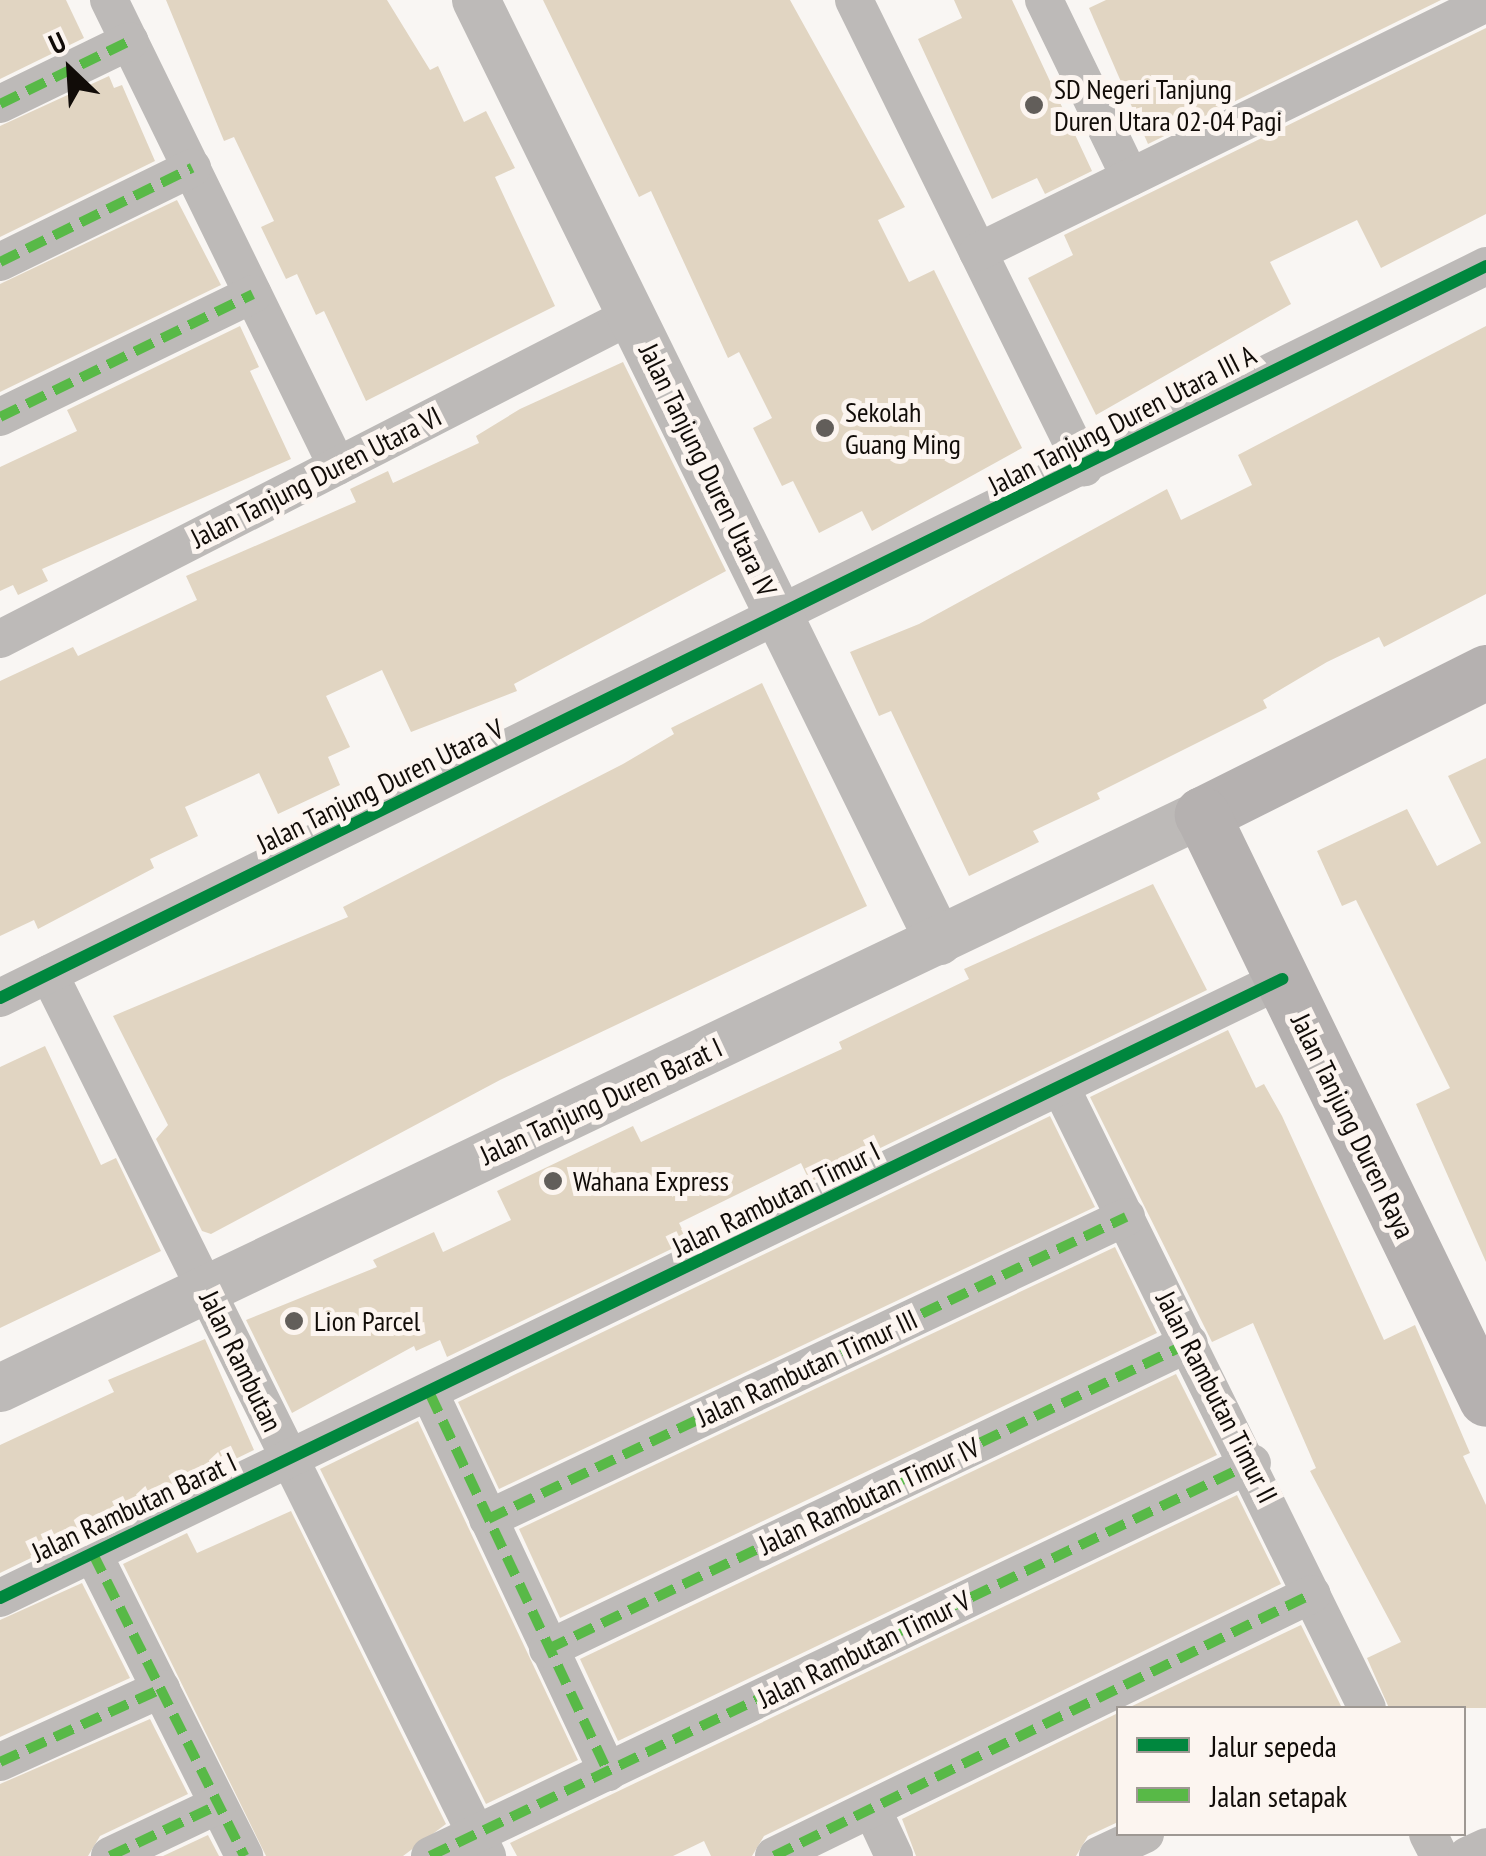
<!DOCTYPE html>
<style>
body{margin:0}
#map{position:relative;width:1486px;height:1856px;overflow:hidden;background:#f9f6f3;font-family:"PT Sans Narrow",sans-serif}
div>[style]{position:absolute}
.building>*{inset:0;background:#e1d5c2}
.minor>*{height:38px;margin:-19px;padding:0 19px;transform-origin:19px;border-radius:19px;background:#bdbab8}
.tertiary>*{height:48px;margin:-24px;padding:0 24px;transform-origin:24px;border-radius:24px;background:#bdbab8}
.primary>*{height:55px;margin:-27.5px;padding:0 27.5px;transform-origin:27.5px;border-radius:27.5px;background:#b5b1b0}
.quiet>*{height:10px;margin-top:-5px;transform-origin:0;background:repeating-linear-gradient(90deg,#58b947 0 20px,transparent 0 30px)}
.cycleway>*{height:12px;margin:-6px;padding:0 6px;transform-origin:6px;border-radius:6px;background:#00873e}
.dots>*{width:28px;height:28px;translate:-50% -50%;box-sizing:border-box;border:5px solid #fcf5f0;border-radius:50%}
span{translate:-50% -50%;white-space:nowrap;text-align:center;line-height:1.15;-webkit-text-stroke:10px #fcf5f0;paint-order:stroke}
.poi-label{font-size:28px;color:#110c08}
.left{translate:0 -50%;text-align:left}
.street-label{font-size:28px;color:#110c08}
.legend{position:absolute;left:1116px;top:1706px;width:350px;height:130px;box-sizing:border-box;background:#fcf5f0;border:2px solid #9e9893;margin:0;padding:12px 18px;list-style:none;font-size:30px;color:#110c08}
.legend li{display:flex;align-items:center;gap:20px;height:50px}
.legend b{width:50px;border:2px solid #9e9893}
.north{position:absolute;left:20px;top:20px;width:100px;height:100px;-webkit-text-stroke:8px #fcf5f0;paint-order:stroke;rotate:335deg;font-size:28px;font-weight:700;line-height:40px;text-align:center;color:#110c08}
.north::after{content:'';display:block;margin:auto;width:35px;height:45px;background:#110c08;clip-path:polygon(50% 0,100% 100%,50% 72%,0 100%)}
</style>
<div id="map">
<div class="building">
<div style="clip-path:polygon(0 0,66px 0,84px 38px,0 79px)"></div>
<div style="clip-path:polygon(166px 0,387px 0,430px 70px,438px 66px,464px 122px,486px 111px,515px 168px,495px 177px,555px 306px,366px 401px,324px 311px,316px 315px,297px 274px,286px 279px,261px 227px,274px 221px,234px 137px,224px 141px)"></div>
<div style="clip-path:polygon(543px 0,790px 0,905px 207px,878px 220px,909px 282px,934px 270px,1022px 448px,872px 531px,862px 511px,819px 533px,793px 481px,782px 486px,753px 428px,772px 418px,739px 352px,728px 358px,651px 191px,639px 197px)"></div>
<div style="clip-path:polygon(954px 0,1012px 0,1092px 171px,1045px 194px,1037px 178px,992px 199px,918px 39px,962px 18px)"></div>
<div style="clip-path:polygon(1106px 0,1441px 0,1148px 144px,1089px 8px)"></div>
<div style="clip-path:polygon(1486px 28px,1486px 214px,1381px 268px,1357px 220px,1270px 262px,1291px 304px,1096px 415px,1028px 278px,1073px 255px,1064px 235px)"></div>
<div style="clip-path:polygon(109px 76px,114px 88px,122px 85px,155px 161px,0 237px,0 126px)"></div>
<div style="clip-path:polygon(177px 200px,221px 285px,0 392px,0 284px)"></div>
<div style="clip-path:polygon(240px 326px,259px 367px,250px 371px,291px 459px,42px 569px,48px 581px,18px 595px,13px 585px,0 591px,0 467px,77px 431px,67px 410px)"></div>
<div style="clip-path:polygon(1486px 326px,1486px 594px,1384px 647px,1379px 637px,1327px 662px,1263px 700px,1267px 708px,1097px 793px,1100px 799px,1033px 831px,1039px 842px,969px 876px,891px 711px,879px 716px,850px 652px,919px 624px,1167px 489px,1181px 520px,1252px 485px,1238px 455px)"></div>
<div style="clip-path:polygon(623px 362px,726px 571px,514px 684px,517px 691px,411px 732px,382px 670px,326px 696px,350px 747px,328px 757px,340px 785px,278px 814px,259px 773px,185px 807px,198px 836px,150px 859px,154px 868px,38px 929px,34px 920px,0 936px,0 681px,73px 647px,78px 656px,197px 600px,186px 576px,356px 502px,350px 489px,388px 471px,393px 483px,479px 443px,476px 436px,520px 409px)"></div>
<div style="clip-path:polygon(762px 683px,867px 906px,500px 1080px,211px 1234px,202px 1231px,156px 1139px,168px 1125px,113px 1016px,348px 917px,343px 907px,623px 764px,674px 734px,671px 728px)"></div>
<div style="clip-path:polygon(1486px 758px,1486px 1262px,1416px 1104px,1450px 1088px,1356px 900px,1342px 906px,1317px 851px,1407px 809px,1437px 866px,1481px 843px,1448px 776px)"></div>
<div style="clip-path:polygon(1153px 884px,1207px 990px,810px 1182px,801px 1163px,679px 1223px,688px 1241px,447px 1357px,440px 1340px,416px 1351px,414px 1346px,292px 1413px,246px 1320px,377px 1267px,373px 1260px,434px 1232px,443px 1252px,511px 1220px,497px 1191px,633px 1126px,641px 1142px,842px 1049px,839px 1042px,969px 979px,964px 969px)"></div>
<div style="clip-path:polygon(1228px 1030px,1256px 1088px,1264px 1084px,1282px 1116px,1384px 1340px,1415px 1325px,1470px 1453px,1463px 1456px,1486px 1505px,1486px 1708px,1389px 1708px,1367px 1658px,1401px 1642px,1310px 1471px,1316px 1468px,1253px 1323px,1212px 1342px,1090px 1097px)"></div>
<div style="clip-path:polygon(45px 1046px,101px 1165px,116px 1158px,161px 1251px,0 1328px,0 1067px)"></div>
<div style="clip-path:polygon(1050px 1116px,1095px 1207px,499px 1489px,458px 1402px)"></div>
<div style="clip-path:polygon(1115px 1247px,1157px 1333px,560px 1618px,519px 1529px)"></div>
<div style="clip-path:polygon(205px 1339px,254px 1450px,0 1573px,0 1445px,114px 1392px,108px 1380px)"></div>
<div style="clip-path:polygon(1176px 1374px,1217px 1455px,618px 1741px,580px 1659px)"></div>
<div style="clip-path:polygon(418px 1421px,578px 1760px,486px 1804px,320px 1469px)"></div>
<div style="clip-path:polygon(1237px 1495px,1281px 1584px,764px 1836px,752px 1856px,711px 1856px,704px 1841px,673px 1856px,517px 1856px,510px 1843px)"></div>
<div style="clip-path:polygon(291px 1511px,446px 1824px,403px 1856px,266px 1856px,123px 1564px,187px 1533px,197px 1553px)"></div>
<div style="clip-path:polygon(82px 1583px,130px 1678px,0 1737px,0 1620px)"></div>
<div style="clip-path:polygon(1301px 1625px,1342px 1708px,1128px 1708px)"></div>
<div style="clip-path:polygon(1118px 1713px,1118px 1822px,1088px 1836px,1076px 1856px,916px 1856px,902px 1819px)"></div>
<div style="clip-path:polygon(150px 1719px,188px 1794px,100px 1836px,88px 1856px,0 1856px,0 1784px)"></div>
<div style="clip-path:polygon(208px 1835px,219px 1856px,163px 1856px)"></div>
</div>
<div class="minor">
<div style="left:109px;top:0;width:519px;rotate:63.93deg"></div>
<div style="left:854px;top:0;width:521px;rotate:63.78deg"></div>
<div style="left:1044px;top:0;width:197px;rotate:64.1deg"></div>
<div style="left:0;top:104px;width:144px;rotate:-25.9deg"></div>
<div style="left:978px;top:252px;width:566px;rotate:-26.11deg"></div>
<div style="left:0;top:262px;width:214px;rotate:-26.1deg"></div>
<div style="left:0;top:417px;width:281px;rotate:-25.9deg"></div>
<div style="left:0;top:639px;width:710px;rotate:-27.14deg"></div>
<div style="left:49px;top:974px;width:985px;rotate:63.59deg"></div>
<div style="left:0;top:998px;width:1657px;rotate:-26.22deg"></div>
<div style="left:1061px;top:1088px;width:691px;rotate:63.73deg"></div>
<div style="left:430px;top:1394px;width:418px;rotate:64.8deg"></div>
<div style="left:488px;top:1519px;width:706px;rotate:-25.33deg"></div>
<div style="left:93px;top:1554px;width:338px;rotate:63.4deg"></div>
<div style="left:0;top:1598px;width:1424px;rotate:-25.77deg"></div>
<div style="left:548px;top:1649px;width:710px;rotate:-25.52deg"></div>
<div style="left:0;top:1762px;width:177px;rotate:-24.4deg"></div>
<div style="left:872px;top:1809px;width:52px;rotate:64.9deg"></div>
<div style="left:1428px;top:1834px;width:25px;rotate:63deg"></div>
<div style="left:110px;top:1856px;width:119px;rotate:-25.3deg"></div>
<div style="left:430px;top:1856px;width:911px;rotate:-25.55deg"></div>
<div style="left:774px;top:1856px;width:598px;rotate:-25.97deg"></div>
<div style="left:1098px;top:1856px;width:52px;rotate:-25.1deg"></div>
<div style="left:1467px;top:1856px;width:21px;rotate:-25deg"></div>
</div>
<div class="tertiary">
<div style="left:476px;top:0;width:1049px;rotate:63.8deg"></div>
<div style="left:0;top:1388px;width:1332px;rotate:-25.53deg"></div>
</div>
<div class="primary">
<div style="left:1486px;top:672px;width:318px;rotate:153.4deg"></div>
<div style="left:1202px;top:814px;width:650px;rotate:64.1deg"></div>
</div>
<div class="quiet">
<div style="left:0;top:104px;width:144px;rotate:-25.9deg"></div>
<div style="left:0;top:262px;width:214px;rotate:-26.1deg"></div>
<div style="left:0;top:417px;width:281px;rotate:-25.9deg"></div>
<div style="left:430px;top:1394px;width:418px;rotate:64.8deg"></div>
<div style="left:488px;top:1519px;width:706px;rotate:-25.33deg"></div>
<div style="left:93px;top:1554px;width:338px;rotate:63.4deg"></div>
<div style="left:548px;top:1649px;width:710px;rotate:-25.52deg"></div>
<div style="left:0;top:1762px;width:177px;rotate:-24.4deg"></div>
<div style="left:110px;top:1856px;width:119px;rotate:-25.3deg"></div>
<div style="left:430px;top:1856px;width:911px;rotate:-25.55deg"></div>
<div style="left:774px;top:1856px;width:598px;rotate:-25.97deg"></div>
</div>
<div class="cycleway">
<div style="left:0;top:998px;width:1657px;rotate:-26.22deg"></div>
<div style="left:0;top:1598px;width:1424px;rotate:-25.77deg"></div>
</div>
<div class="dots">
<div style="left:1034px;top:105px;background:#625e5a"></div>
<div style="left:825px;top:428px;background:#625e5a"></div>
<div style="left:553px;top:1181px;background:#625e5a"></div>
<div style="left:294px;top:1321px;background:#625e5a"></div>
</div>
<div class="poi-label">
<span class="left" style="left:1054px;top:105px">SD Negeri Tanjung<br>Duren Utara 02-04 Pagi</span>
<span class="left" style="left:845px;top:428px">Sekolah<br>Guang Ming</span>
<span class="left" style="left:573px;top:1181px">Wahana Express</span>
<span class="left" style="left:314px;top:1321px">Lion Parcel</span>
</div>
<div class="street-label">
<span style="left:1122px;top:420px;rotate:-27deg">Jalan Tanjung Duren Utara III A</span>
<span style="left:708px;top:470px;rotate:64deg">Jalan Tanjung Duren Utara IV</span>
<span style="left:316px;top:477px;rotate:-27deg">Jalan Tanjung Duren Utara VI</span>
<span style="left:380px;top:786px;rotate:-26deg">Jalan Tanjung Duren Utara V</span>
<span style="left:601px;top:1101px;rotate:-25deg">Jalan Tanjung Duren Barat I</span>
<span style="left:1353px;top:1126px;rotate:64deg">Jalan Tanjung Duren Raya</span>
<span style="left:776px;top:1199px;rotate:-26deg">Jalan Rambutan Timur I</span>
<span style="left:241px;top:1361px;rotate:64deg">Jalan Rambutan</span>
<span style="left:807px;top:1368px;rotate:-25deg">Jalan Rambutan Timur III</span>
<span style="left:1217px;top:1397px;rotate:63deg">Jalan Rambutan Timur II</span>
<span style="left:869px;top:1496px;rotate:-25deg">Jalan Rambutan Timur IV</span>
<span style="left:134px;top:1507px;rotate:-25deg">Jalan Rambutan Barat I</span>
<span style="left:864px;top:1649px;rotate:-26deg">Jalan Rambutan Timur V</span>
</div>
<ul class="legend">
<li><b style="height:12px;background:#00873e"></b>Jalur sepeda</li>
<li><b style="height:12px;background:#58b947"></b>Jalan setapak</li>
</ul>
<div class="north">U</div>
</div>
